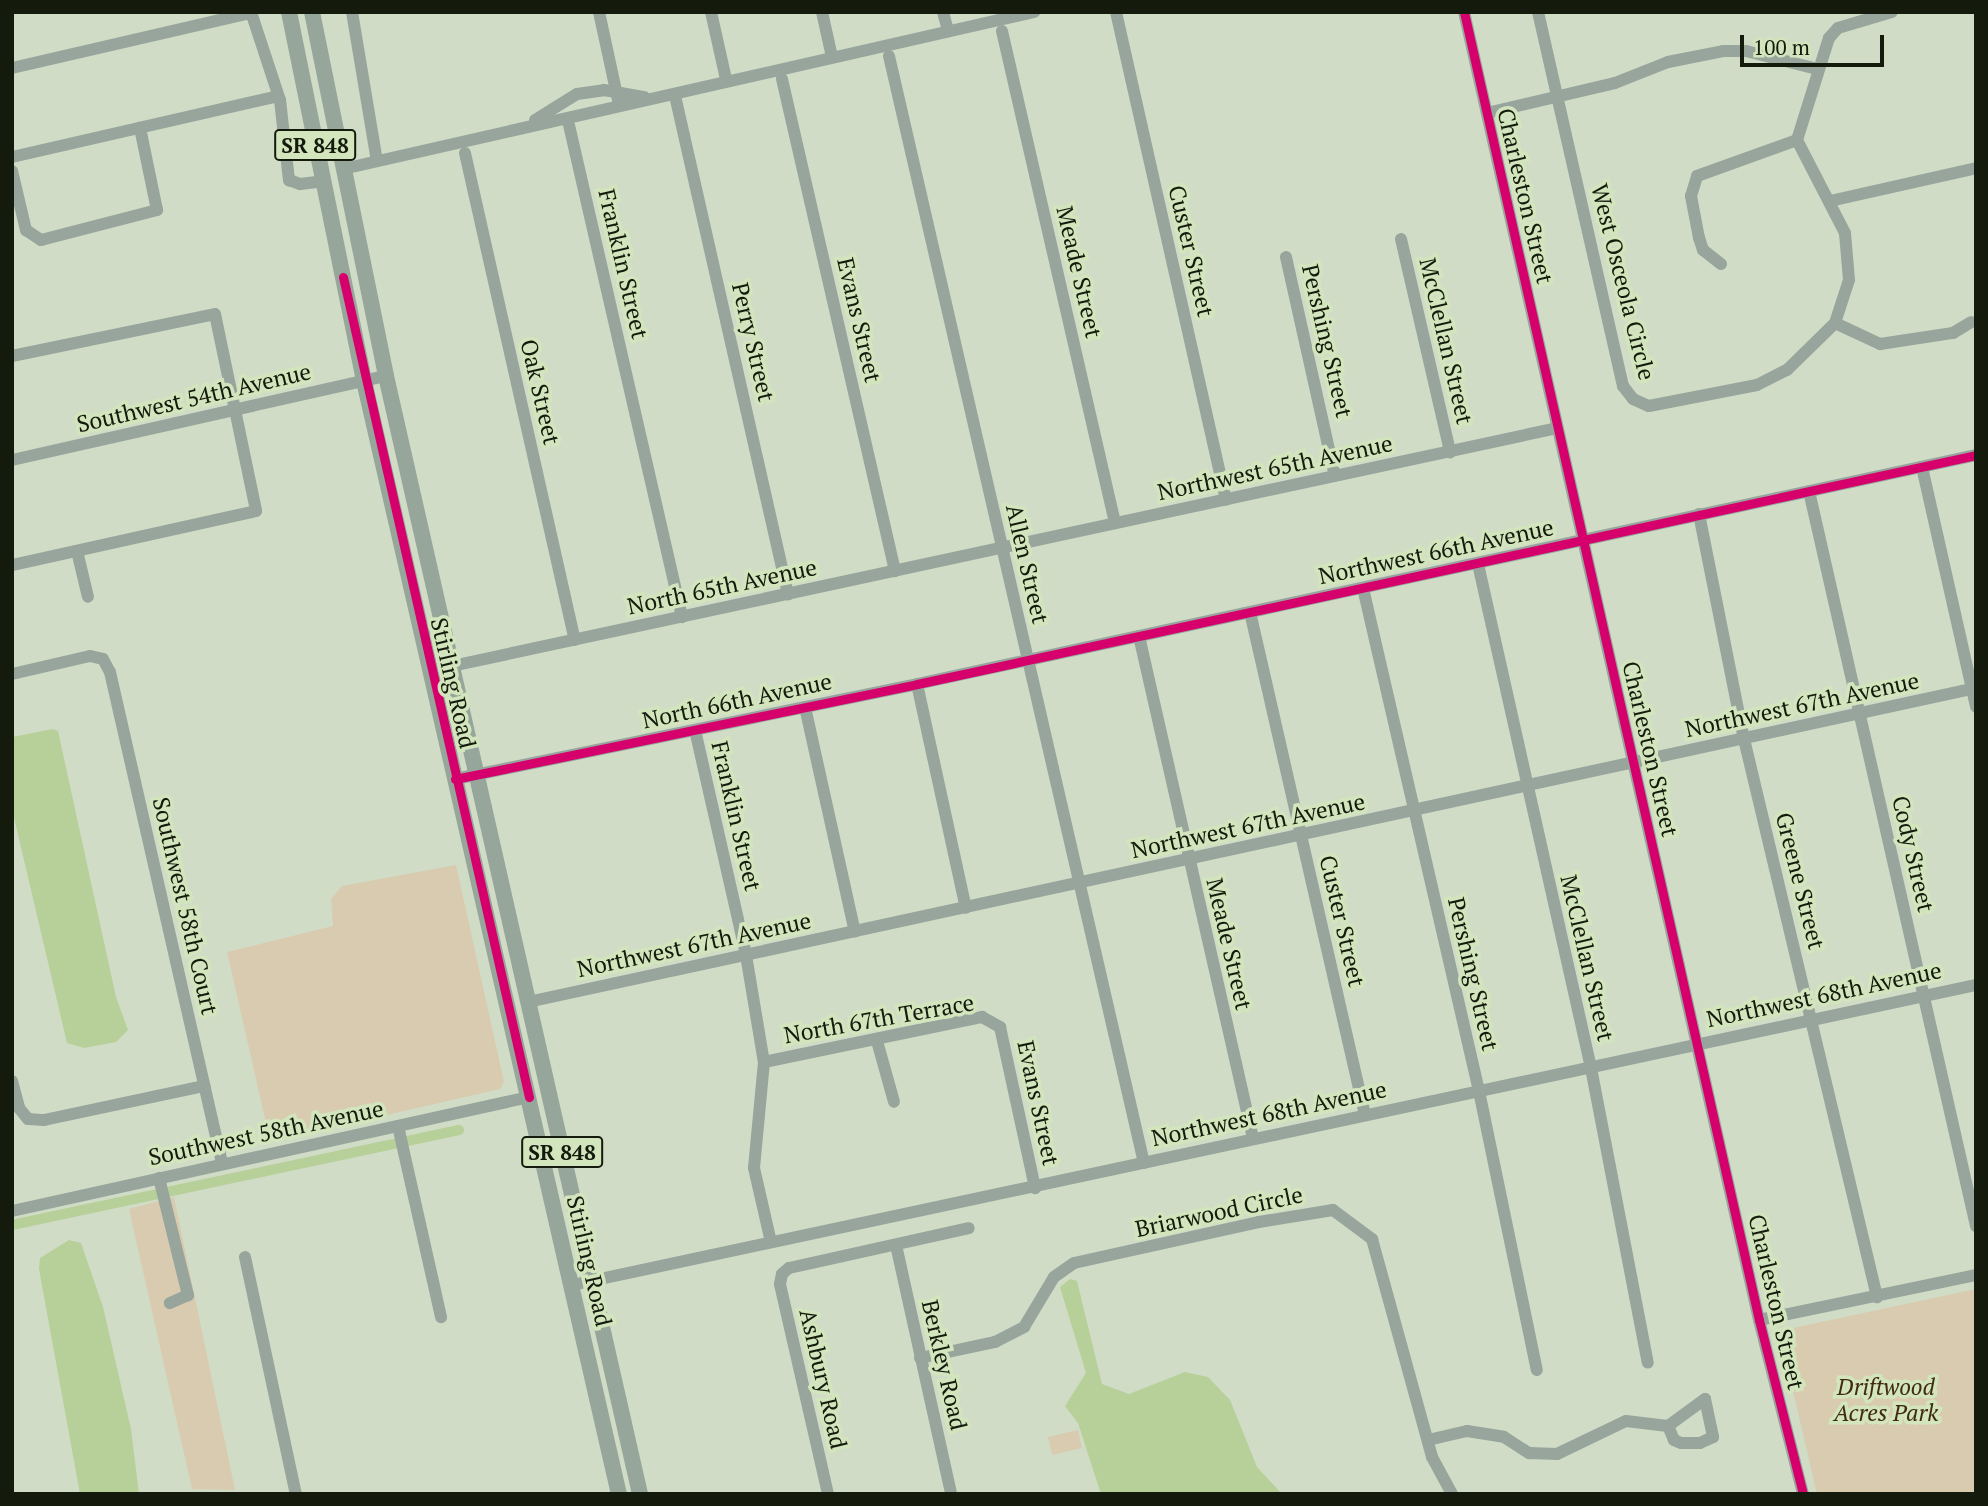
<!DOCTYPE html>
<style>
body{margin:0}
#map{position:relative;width:1988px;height:1506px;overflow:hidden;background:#d1dcc6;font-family:"PT Serif",serif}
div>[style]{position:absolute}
.green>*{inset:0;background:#d8cbaf}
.water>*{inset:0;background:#b7cf99}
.canal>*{height:10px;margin:-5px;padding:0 5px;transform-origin:5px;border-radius:5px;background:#b7cf99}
.minor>*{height:12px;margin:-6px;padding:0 6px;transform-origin:6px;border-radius:6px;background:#97a59d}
.major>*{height:16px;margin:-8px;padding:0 8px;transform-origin:8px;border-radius:8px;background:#97a69b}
.cycleway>*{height:9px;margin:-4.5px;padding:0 4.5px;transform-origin:4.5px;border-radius:4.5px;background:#d6006c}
span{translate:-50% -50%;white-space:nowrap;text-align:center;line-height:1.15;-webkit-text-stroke:7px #d2e5bd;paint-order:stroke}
.shield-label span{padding:2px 5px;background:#d2e5bd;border:2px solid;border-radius:5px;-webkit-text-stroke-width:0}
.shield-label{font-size:21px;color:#141a0c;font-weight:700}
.street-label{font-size:23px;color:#141a0c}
.park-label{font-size:23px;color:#412a11;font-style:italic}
.frame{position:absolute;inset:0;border:14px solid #141a0c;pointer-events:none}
.scale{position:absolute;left:1740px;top:35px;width:144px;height:32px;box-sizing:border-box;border:4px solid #141a0c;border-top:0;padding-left:9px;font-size:21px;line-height:24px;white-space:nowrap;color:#141a0c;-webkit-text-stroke:5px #d2e5bd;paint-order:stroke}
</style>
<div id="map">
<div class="green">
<div style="clip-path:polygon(456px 865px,504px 1082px,500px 1089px,282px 1139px,269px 1136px,227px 952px,333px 926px,331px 899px,342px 886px)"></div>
<div style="clip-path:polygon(174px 1197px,235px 1490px,192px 1489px,129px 1209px)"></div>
<div style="clip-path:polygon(1976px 1289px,1976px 1494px,1817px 1494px,1779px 1331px)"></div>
<div style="clip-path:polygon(1078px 1430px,1082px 1448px,1052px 1455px,1048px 1437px)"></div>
</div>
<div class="water">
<div style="clip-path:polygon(53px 729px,58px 731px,116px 997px,128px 1030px,116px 1042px,84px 1048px,67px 1043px,12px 809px,12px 737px)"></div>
<div style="clip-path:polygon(69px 1240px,81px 1243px,103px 1307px,131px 1429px,139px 1494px,80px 1494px,39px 1269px,40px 1258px)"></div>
<div style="clip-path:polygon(1070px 1279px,1077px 1281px,1102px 1384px,1129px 1394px,1185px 1372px,1208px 1377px,1230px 1400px,1257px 1467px,1282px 1494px,1101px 1494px,1078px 1423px,1065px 1406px,1086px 1373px,1060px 1287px)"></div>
</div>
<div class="canal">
<div style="left:12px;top:1225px;width:457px;rotate:-12deg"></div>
</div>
<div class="minor">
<div style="left:251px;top:12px;width:93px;rotate:71.8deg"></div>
<div style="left:280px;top:100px;width:81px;rotate:83.6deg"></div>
<div style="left:289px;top:180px;width:12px;rotate:20deg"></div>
<div style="left:300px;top:184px;width:23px;rotate:-7deg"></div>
<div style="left:352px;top:12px;width:151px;rotate:80.5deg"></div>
<div style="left:599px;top:12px;width:90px;rotate:77.8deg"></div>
<div style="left:711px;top:12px;width:69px;rotate:77.4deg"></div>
<div style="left:822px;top:12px;width:46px;rotate:77.5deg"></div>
<div style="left:943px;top:12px;width:20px;rotate:75deg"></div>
<div style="left:1116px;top:12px;width:500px;rotate:77.3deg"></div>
<div style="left:1464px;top:12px;width:1341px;rotate:77.29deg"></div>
<div style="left:1759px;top:1320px;width:179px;rotate:75.8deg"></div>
<div style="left:1538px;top:12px;width:384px;rotate:77.2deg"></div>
<div style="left:1623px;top:386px;width:16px;rotate:52deg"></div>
<div style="left:1633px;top:399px;width:17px;rotate:24deg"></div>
<div style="left:1649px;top:406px;width:110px;rotate:-11deg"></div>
<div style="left:1757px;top:385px;width:34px;rotate:-27deg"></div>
<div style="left:1787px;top:370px;width:67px;rotate:-44.4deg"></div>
<div style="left:1835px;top:323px;width:45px;rotate:-72deg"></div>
<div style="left:1849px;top:280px;width:47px;rotate:-94.9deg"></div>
<div style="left:1845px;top:233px;width:105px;rotate:-117.3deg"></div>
<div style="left:1797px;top:140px;width:107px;rotate:-72.6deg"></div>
<div style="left:1829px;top:38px;width:13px;rotate:-48deg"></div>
<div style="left:1838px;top:28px;width:56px;rotate:-16.5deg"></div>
<div style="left:1002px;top:31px;width:505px;rotate:77.06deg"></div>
<div style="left:889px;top:56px;width:1136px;rotate:77.03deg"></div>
<div style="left:12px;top:68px;width:245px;rotate:-13deg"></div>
<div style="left:782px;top:79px;width:505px;rotate:77.06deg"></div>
<div style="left:676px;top:100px;width:507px;rotate:77.23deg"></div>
<div style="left:1487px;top:113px;width:131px;rotate:-13.2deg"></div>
<div style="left:1615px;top:83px;width:57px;rotate:-21.6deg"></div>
<div style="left:1668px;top:62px;width:56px;rotate:-11.3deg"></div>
<div style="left:1723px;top:51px;width:23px"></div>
<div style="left:1746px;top:51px;width:73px;rotate:14.2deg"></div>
<div style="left:535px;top:120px;width:49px;rotate:-31.8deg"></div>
<div style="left:577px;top:94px;width:27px;rotate:-8deg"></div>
<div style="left:604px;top:90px;width:41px;rotate:9.9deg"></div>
<div style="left:569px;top:125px;width:505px;rotate:77.06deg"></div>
<div style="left:465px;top:153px;width:499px;rotate:77.3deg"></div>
<div style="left:12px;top:157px;width:273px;rotate:-12.9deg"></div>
<div style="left:343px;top:169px;width:709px;rotate:-12.8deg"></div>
<div style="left:12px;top:171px;width:61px;rotate:76.7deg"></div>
<div style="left:26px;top:230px;width:18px;rotate:34deg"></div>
<div style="left:41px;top:240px;width:120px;rotate:-14.5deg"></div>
<div style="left:157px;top:210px;width:84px;rotate:-101.7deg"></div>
<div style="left:1830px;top:201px;width:150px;rotate:-12.7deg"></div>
<div style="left:1401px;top:239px;width:219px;rotate:77deg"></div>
<div style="left:1286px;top:257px;width:224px;rotate:77.4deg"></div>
<div style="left:1721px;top:264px;width:23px;rotate:-142deg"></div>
<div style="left:1703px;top:250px;width:13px;rotate:-108deg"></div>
<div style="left:1699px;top:238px;width:43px;rotate:-100.8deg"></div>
<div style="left:1691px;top:196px;width:21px;rotate:-73deg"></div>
<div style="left:1697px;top:176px;width:106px;rotate:-19.8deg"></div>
<div style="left:1835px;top:323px;width:50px;rotate:25deg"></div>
<div style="left:1880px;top:344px;width:74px;rotate:-8.6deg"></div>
<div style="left:1953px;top:333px;width:21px;rotate:-31deg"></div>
<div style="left:12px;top:356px;width:207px;rotate:-11.7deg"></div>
<div style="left:215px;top:314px;width:201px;rotate:78.2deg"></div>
<div style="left:256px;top:511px;width:250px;rotate:167.5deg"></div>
<div style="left:12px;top:460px;width:383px;rotate:-12.7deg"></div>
<div style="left:1922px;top:467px;width:246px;rotate:77.3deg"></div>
<div style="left:1809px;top:491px;width:754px;rotate:77.2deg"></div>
<div style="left:1699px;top:514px;width:229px;rotate:78.7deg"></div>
<div style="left:1744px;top:739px;width:574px;rotate:76.59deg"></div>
<div style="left:77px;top:551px;width:47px;rotate:76.6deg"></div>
<div style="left:1478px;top:564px;width:517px;rotate:77.36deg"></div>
<div style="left:1591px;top:1068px;width:300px;rotate:79.1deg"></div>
<div style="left:1363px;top:588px;width:516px;rotate:77.01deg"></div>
<div style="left:1479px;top:1091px;width:285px;rotate:78.3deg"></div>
<div style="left:1250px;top:612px;width:516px;rotate:77.12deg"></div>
<div style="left:1139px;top:636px;width:515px;rotate:77.21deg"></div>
<div style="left:452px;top:666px;width:1130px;rotate:-12.15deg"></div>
<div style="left:12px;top:674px;width:80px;rotate:-13deg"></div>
<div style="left:90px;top:656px;width:13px;rotate:13deg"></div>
<div style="left:103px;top:659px;width:15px;rotate:62deg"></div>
<div style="left:110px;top:672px;width:504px;rotate:77.15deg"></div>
<div style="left:917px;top:684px;width:229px;rotate:77.7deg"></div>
<div style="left:805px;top:707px;width:230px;rotate:77.5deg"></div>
<div style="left:695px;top:730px;width:231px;rotate:77.2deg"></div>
<div style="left:746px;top:955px;width:109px;rotate:80.5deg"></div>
<div style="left:764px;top:1062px;width:106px;rotate:95.4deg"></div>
<div style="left:754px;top:1168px;width:76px;rotate:77.1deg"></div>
<div style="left:455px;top:779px;width:472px;rotate:-11.6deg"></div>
<div style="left:917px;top:684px;width:1083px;rotate:-12.2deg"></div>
<div style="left:528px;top:1002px;width:1482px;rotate:-12.24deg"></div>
<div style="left:877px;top:1041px;width:63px;rotate:74.4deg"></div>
<div style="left:764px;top:1062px;width:223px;rotate:-11.7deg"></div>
<div style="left:982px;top:1017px;width:21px;rotate:29deg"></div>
<div style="left:1000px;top:1027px;width:165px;rotate:77.7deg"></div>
<div style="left:12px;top:1081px;width:28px;rotate:75deg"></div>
<div style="left:19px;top:1108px;width:14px;rotate:51deg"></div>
<div style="left:28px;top:1119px;width:16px;rotate:4deg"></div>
<div style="left:44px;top:1120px;width:164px;rotate:-12deg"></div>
<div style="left:398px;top:1126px;width:196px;rotate:77.3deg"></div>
<div style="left:159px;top:1178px;width:121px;rotate:76.1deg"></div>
<div style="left:188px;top:1295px;width:20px;rotate:156deg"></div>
<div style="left:12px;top:1211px;width:529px;rotate:-12.43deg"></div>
<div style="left:896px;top:1245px;width:255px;rotate:77.5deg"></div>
<div style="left:245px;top:1257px;width:242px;rotate:77.9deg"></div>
<div style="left:572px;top:1285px;width:1436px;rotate:-12.06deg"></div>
<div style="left:1759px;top:1320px;width:222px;rotate:-11.7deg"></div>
<div style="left:920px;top:1358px;width:77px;rotate:-12deg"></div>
<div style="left:995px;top:1342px;width:33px;rotate:-27deg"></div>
<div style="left:1024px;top:1327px;width:58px;rotate:-59deg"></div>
<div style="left:1054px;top:1277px;width:24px;rotate:-35deg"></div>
<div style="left:1074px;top:1263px;width:189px;rotate:-12.5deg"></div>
<div style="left:1259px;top:1222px;width:75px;rotate:-9.2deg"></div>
<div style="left:1333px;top:1210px;width:49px;rotate:36.6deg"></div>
<div style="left:1372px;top:1239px;width:226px;rotate:74.6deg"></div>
<div style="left:1432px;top:1457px;width:42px;rotate:61.6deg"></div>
<div style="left:1428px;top:1440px;width:40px;rotate:-13deg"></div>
<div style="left:1467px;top:1431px;width:37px;rotate:9deg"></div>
<div style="left:1504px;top:1437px;width:30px;rotate:33deg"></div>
<div style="left:1529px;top:1453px;width:28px;rotate:2deg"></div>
<div style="left:1557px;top:1454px;width:76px;rotate:-25.6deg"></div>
<div style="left:1626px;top:1421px;width:42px;rotate:6.8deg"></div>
<div style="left:1668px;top:1426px;width:46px;rotate:-36.1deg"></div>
<div style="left:1705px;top:1399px;width:39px;rotate:78deg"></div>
<div style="left:1713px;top:1437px;width:14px;rotate:155deg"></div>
<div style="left:1700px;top:1443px;width:19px;rotate:180deg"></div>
<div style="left:1681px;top:1443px;width:8px;rotate:-157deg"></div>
<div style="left:1674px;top:1440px;width:15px;rotate:-113deg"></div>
<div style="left:828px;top:1494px;width:215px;rotate:-102.9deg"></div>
<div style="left:780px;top:1284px;width:10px;rotate:-79deg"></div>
<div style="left:782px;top:1274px;width:9px;rotate:-41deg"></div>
<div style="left:789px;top:1268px;width:184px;rotate:-12.5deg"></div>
</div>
<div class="major">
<div style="left:289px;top:12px;width:377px;rotate:78.5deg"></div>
<div style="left:364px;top:381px;width:1142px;rotate:77.1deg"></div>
<div style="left:312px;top:12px;width:371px;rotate:78.5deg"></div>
<div style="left:386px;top:376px;width:1146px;rotate:77.2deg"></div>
</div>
<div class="cycleway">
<div style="left:1464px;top:12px;width:1341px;rotate:77.29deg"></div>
<div style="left:1759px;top:1320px;width:179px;rotate:75.8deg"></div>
<div style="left:343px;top:277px;width:841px;rotate:77.22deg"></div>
<div style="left:455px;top:779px;width:472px;rotate:-11.6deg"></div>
<div style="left:917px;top:684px;width:1083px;rotate:-12.2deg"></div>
</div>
<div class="shield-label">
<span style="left:315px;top:145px">SR 848</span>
<span style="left:562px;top:1152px">SR 848</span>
</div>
<div class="street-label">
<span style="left:1525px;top:196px;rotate:77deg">Charleston Street</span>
<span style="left:1191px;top:251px;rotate:77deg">Custer Street</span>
<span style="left:623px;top:264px;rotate:77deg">Franklin Street</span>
<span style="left:1079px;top:272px;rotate:77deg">Meade Street</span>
<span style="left:1623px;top:282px;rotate:76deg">West Osceola Circle</span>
<span style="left:859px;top:320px;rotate:77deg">Evans Street</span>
<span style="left:1327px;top:341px;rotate:77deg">Pershing Street</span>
<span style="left:1446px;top:341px;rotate:77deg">McClellan Street</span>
<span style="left:753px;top:342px;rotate:77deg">Perry Street</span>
<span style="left:540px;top:392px;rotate:77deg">Oak Street</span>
<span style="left:194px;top:398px;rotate:-13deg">Southwest 54th Avenue</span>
<span style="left:1275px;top:468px;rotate:-12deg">Northwest 65th Avenue</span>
<span style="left:1436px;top:552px;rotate:-12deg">Northwest 66th Avenue</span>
<span style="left:1027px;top:564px;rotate:77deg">Allen Street</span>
<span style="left:722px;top:587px;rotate:-12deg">North 65th Avenue</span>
<span style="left:453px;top:683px;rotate:77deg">Stirling Road</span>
<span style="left:737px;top:701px;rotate:-12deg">North 66th Avenue</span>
<span style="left:1802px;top:705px;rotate:-12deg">Northwest 67th Avenue</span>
<span style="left:1650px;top:749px;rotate:77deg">Charleston Street</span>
<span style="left:736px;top:816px;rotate:77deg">Franklin Street</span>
<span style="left:1248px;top:826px;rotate:-12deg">Northwest 67th Avenue</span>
<span style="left:1913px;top:854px;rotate:77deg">Cody Street</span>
<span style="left:1800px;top:881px;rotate:76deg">Greene Street</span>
<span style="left:185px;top:906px;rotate:77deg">Southwest 58th Court</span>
<span style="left:1342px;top:921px;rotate:77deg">Custer Street</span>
<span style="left:1229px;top:944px;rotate:77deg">Meade Street</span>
<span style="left:694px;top:945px;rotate:-12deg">Northwest 67th Avenue</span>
<span style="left:1587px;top:958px;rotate:77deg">McClellan Street</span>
<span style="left:1473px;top:974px;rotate:77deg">Pershing Street</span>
<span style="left:1824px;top:995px;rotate:-12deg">Northwest 68th Avenue</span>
<span style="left:879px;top:1019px;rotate:-10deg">North 67th Terrace</span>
<span style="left:1038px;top:1103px;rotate:78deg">Evans Street</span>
<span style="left:1269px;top:1114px;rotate:-12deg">Northwest 68th Avenue</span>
<span style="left:266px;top:1133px;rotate:-12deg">Southwest 58th Avenue</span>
<span style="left:1219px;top:1212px;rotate:-12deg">Briarwood Circle</span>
<span style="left:589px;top:1261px;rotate:77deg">Stirling Road</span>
<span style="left:1776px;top:1302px;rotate:77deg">Charleston Street</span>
<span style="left:944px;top:1365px;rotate:77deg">Berkley Road</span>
<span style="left:823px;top:1379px;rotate:77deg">Ashbury Road</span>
</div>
<div class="park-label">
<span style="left:1886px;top:1400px">Driftwood<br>Acres Park</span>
</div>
<div class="frame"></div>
<div class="scale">100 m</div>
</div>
